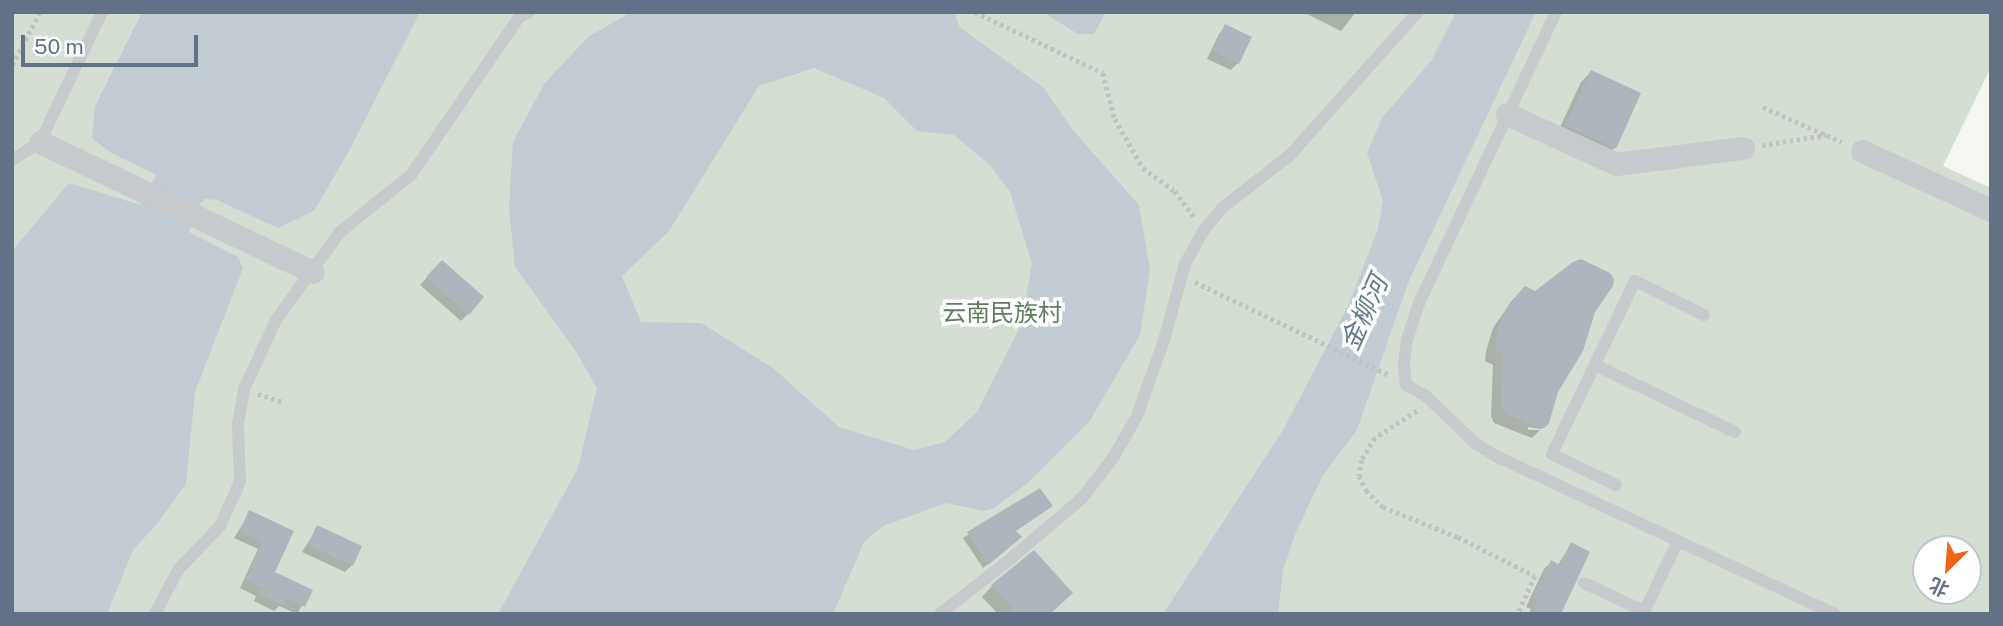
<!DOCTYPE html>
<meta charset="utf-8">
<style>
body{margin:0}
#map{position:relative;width:2003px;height:626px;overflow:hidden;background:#f5f6f1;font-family:"Public Sans","Noto Sans SC",sans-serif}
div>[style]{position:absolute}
.green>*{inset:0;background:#d5ded2}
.water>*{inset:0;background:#c2cbd2}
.shadow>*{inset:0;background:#0003}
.building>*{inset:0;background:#afb5bc}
.path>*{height:4.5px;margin-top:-2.25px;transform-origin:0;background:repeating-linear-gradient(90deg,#c0c1c3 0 3.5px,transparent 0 7px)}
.lane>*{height:12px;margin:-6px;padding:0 6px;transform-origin:6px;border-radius:6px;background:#c7cacd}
.street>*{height:23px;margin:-11.5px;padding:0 11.5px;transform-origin:11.5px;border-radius:11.5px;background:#c7cacd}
span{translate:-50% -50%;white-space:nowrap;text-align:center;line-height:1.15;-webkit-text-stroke:7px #fff;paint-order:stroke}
.park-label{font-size:24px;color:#637c61}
.water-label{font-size:26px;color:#627a89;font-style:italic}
.frame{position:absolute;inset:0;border:14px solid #627185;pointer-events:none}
.north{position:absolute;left:1912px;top:535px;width:70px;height:70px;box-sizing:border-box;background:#fff;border:2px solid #c0c6ce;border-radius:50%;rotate:205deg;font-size:19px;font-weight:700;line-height:28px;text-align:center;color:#627185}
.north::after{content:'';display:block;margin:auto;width:24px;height:32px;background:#f16316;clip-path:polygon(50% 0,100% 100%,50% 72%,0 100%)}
.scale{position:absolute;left:21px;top:35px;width:177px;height:32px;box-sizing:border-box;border:4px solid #627185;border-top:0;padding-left:9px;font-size:21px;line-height:24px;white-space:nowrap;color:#627185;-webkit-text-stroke:5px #fff;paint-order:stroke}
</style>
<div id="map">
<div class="green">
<div style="clip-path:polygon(evenodd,12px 12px,1991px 13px,1991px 67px,1943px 166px,1991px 188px,1991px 614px,12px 614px,12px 12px,1926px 549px,1968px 549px,1968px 591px,1926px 591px,1926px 549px)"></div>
</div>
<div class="water">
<div style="clip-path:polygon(142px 12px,420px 12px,349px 151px,314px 211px,278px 228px,217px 200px,205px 199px,199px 205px,189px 232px,238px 257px,243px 268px,195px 392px,186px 484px,156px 525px,133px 550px,107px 614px,12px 614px,12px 251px,69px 183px,141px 205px,156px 175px,111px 153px,92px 138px,95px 106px)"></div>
<div style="clip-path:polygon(evenodd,631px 12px,955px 12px,959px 27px,1044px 88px,1072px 129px,1139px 205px,1150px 270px,1140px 335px,1089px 422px,1029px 482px,994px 508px,984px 511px,946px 503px,883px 526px,864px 542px,833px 614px,498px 614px,578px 468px,597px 388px,575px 350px,515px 267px,509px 208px,513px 142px,544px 84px,588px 37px,631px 12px,814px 68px,884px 98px,917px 131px,954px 135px,990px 165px,1010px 192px,1032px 264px,1021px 325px,977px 412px,945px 442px,914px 450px,839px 427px,773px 368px,701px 323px,641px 322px,622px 276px,669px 231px,759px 86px,814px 68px)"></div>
<div style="clip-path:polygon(1043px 12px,1106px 12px,1094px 34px,1078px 34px)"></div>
<div style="clip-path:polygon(1456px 12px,1536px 12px,1408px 283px,1357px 430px,1323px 475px,1296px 532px,1283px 570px,1278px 614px,1163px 614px,1283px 430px,1348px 306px,1378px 229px,1383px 201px,1367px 153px,1382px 118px,1431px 61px)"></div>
</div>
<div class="shadow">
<div style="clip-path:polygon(1303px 12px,1356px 12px,1341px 31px)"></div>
<div style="clip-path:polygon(1226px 26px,1238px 63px,1231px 70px,1207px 59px,1219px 34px)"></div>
<div style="clip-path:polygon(1591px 72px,1614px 148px,1604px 158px,1556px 136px,1581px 82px)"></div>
<div style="clip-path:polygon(435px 269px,468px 314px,461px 321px,420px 285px)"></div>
<div style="clip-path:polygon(1514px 298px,1594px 311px,1557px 392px,1547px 422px,1541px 429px,1528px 427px,1528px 430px,1540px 430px,1532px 438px,1494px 423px,1491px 416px,1493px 365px,1485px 361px,1486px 351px,1493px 328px)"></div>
<div style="clip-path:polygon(1040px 490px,1015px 532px,1015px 542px,983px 568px,963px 538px)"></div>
<div style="clip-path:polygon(250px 512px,292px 532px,273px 572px,311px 590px,297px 614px,279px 606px,274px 611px,254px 601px,256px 596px,240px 588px,258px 549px,234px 538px)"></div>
<div style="clip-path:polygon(318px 527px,352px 565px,345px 572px,302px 552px)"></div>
<div style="clip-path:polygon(1571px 544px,1560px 614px,1529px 614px,1531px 609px,1526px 607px,1544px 569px,1551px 562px,1558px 565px)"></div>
<div style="clip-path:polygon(992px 586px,1048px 614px,998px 614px,982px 597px)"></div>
</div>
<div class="building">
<div style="clip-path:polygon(1225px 24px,1252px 37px,1239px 64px,1212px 51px)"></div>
<div style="clip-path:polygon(1591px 70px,1641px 93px,1616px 149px,1565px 125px)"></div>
<div style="clip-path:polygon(1581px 259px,1610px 273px,1614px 279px,1613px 286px,1595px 312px,1583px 351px,1558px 392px,1549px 423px,1544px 428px,1537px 428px,1505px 413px,1501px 405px,1503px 354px,1495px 351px,1498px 327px,1509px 304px,1525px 286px,1535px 291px,1573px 262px)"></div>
<div style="clip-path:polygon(442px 260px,484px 297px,469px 315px,426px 277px)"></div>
<div style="clip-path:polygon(1040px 488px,1053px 506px,1016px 531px,1022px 537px,988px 565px,967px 532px)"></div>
<div style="clip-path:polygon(249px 510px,294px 531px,275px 572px,313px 590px,305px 607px,286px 598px,283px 605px,260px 594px,262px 588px,245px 580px,263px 542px,240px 531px)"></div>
<div style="clip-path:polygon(317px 525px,362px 546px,353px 566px,308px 545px)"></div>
<div style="clip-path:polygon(1571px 542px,1590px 552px,1561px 614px,1531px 614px,1537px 602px,1532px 599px,1551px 560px,1560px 565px)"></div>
<div style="clip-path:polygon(1034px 550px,1073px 593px,1050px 614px,1018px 614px,991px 585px)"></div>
</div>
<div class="path">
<div style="left:975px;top:12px;width:142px;rotate:25.5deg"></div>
<div style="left:1103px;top:73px;width:48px;rotate:75.4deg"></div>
<div style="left:1115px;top:119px;width:56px;rotate:60.3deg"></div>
<div style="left:1143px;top:168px;width:39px;rotate:36deg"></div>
<div style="left:1175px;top:191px;width:32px;rotate:54deg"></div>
<div style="left:12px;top:65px;width:60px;rotate:-62.2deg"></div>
<div style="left:1763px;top:107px;width:86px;rotate:23.9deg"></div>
<div style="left:1762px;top:145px;width:65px;rotate:-8.9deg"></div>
<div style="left:1195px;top:282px;width:215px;rotate:25.6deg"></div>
<div style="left:258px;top:394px;width:25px;rotate:18deg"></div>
<div style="left:1417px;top:411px;width:50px;rotate:147.3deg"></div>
<div style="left:1375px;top:438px;width:26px;rotate:121deg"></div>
<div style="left:1362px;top:460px;width:16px;rotate:101deg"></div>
<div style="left:1359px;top:476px;width:16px;rotate:63deg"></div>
<div style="left:1366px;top:490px;width:24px;rotate:45deg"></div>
<div style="left:1383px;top:507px;width:81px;rotate:21.8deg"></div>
<div style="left:1458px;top:537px;width:86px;rotate:26.9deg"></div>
<div style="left:1535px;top:576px;width:42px;rotate:114.1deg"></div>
</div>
<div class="lane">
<div style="left:1556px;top:12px;width:322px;rotate:115.2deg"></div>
<div style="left:1419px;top:303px;width:38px;rotate:108deg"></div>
<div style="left:1407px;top:339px;width:25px;rotate:97deg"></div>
<div style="left:1404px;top:364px;width:21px;rotate:85deg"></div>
<div style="left:1406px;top:385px;width:23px;rotate:29deg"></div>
<div style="left:1426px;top:396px;width:69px;rotate:43.8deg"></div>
<div style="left:1476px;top:444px;width:26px;rotate:31deg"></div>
<div style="left:1498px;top:457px;width:371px;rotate:25deg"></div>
<div style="left:12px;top:160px;width:33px;rotate:-33deg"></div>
<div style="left:40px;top:142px;width:144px;rotate:-64.5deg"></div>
<div style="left:1595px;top:365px;width:155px;rotate:25.6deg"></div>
<div style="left:1616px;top:485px;width:71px;rotate:-154.2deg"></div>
<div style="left:1552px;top:454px;width:192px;rotate:-64.4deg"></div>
<div style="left:1635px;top:281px;width:77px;rotate:26.2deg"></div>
<div style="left:1584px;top:583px;width:66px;rotate:25deg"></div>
<div style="left:155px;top:614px;width:50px;rotate:-62.4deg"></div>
<div style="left:178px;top:570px;width:61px;rotate:-46.3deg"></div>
<div style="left:220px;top:526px;width:48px;rotate:-65.6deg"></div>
<div style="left:240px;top:482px;width:58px;rotate:-92deg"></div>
<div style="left:238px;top:424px;width:36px;rotate:-80deg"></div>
<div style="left:244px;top:389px;width:76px;rotate:-65.1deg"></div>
<div style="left:276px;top:320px;width:109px;rotate:-54deg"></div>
<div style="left:340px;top:232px;width:91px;rotate:-38.8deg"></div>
<div style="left:411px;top:175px;width:191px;rotate:-55.6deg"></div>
<div style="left:519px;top:17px;width:11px;rotate:-27deg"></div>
<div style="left:940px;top:614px;width:88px;rotate:-38deg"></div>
<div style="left:1009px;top:560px;width:96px;rotate:-40.3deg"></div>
<div style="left:1082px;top:498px;width:51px;rotate:-52.2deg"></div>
<div style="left:1113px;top:458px;width:48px;rotate:-60.3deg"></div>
<div style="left:1137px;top:416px;width:81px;rotate:-70.4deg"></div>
<div style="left:1164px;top:340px;width:79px;rotate:-74.6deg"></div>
<div style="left:1185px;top:264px;width:38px;rotate:-61deg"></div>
<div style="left:1203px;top:231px;width:30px;rotate:-50deg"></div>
<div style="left:1222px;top:208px;width:86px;rotate:-37.9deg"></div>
<div style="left:1290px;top:155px;width:192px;rotate:-48.2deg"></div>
<div style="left:1643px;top:614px;width:81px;rotate:-64.4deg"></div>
</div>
<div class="street">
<div style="left:1507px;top:114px;width:120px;rotate:24.6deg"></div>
<div style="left:1616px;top:164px;width:128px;rotate:-7.2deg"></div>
<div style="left:40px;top:142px;width:302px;rotate:25.5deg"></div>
<div style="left:1862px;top:151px;width:142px;rotate:24.6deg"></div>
</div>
<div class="park-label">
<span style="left:1002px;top:313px">云南民族村</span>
</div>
<div class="water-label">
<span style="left:1364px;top:313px;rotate:-66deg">金柳河</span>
</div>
<div class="frame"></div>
<div class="north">北</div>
<div class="scale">50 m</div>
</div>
